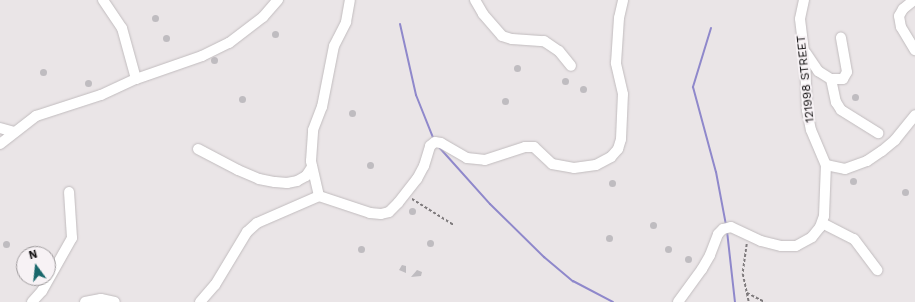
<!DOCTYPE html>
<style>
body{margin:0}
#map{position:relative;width:915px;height:302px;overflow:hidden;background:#eae5e7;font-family:"Work Sans",sans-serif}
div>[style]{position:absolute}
.stream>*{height:2px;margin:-1px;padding:0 1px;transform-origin:1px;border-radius:1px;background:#8f88cb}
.building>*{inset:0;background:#bfbcc0}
.round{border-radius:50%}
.path>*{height:1.5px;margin-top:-0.75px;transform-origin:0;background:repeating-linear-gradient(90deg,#7f7b7d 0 3px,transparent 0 5px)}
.roads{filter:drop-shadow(0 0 1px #c1bcbe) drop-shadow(0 0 1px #c1bcbe)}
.minor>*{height:10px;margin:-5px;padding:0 5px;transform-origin:5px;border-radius:5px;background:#fff}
span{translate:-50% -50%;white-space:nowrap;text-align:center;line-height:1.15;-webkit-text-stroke:4px #f7f2f5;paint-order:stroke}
.street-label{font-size:12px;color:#151314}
.north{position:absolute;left:16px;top:246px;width:40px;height:40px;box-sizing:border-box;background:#f7f2f5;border:1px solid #9d999b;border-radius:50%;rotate:345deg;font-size:11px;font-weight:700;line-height:16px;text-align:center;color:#151314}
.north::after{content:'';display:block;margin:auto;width:14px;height:18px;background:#19676b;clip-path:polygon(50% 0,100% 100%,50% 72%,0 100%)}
</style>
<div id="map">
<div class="stream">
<div style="left:400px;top:24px;width:73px;rotate:77.3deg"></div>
<div style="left:416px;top:95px;width:48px;rotate:68.2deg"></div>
<div style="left:711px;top:28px;width:62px;rotate:107deg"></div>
<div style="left:693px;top:87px;width:88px;rotate:74.9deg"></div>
<div style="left:716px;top:172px;width:54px;rotate:79.3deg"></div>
<div style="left:438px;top:146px;width:78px;rotate:48.1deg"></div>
<div style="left:490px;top:204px;width:76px;rotate:44.5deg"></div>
<div style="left:544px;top:257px;width:38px;rotate:40deg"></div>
<div style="left:573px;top:281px;width:45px;rotate:27.7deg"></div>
<div style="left:727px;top:231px;width:71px;rotate:83.6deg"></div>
</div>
<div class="building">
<div class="round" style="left:151.5px;top:14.5px;width:7px;height:7px"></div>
<div class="round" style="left:271.5px;top:30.5px;width:7px;height:7px"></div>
<div class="round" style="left:162.5px;top:34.5px;width:7px;height:7px"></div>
<div class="round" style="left:210.5px;top:56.5px;width:7px;height:7px"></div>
<div class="round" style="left:513.5px;top:64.5px;width:7px;height:7px"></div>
<div class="round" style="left:39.5px;top:68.5px;width:7px;height:7px"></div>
<div class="round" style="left:561.5px;top:77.5px;width:7px;height:7px"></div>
<div class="round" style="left:84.5px;top:79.5px;width:7px;height:7px"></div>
<div class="round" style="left:579.5px;top:85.5px;width:7px;height:7px"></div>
<div class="round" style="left:851.5px;top:93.5px;width:7px;height:7px"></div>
<div class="round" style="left:238.5px;top:95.5px;width:7px;height:7px"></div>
<div class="round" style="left:501.5px;top:97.5px;width:7px;height:7px"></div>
<div class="round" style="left:348.5px;top:109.5px;width:7px;height:7px"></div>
<div class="round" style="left:366.5px;top:161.5px;width:7px;height:7px"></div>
<div class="round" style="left:849.5px;top:177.5px;width:7px;height:7px"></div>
<div class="round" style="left:608.5px;top:179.5px;width:7px;height:7px"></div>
<div class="round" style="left:901.5px;top:188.5px;width:7px;height:7px"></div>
<div class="round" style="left:408.5px;top:207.5px;width:7px;height:7px"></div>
<div class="round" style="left:649.5px;top:221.5px;width:7px;height:7px"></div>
<div class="round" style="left:605.5px;top:234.5px;width:7px;height:7px"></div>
<div class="round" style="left:426.5px;top:239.5px;width:7px;height:7px"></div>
<div class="round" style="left:2.5px;top:240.5px;width:7px;height:7px"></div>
<div class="round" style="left:357.5px;top:245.5px;width:7px;height:7px"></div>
<div class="round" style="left:664.5px;top:245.5px;width:7px;height:7px"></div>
<div class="round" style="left:684.5px;top:255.5px;width:7px;height:7px"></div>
<div style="clip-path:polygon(402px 265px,406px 266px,406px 273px,399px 270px)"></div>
<div style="clip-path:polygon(417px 270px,422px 272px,421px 276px,411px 277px)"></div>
</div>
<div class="path">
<div style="left:412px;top:199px;width:49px;rotate:31.8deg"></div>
<div style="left:747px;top:244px;width:30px;rotate:98deg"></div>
<div style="left:743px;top:274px;width:29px;rotate:78deg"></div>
<div style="left:747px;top:293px;width:20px;rotate:27deg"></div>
</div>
<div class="roads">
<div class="minor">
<div style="left:103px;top:0;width:34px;rotate:56deg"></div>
<div style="left:122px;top:28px;width:53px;rotate:74.6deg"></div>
<div style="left:136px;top:79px;width:70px;rotate:-19.2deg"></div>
<div style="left:202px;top:56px;width:30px;rotate:-26deg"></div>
<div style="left:229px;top:43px;width:43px;rotate:-37.4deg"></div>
<div style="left:263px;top:17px;width:23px;rotate:-49deg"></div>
<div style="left:475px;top:0;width:16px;rotate:60deg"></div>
<div style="left:483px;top:14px;width:29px;rotate:49deg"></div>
<div style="left:502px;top:36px;width:10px;rotate:17deg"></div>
<div style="left:512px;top:39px;width:32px;rotate:4deg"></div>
<div style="left:544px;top:41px;width:18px;rotate:34deg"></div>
<div style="left:559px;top:51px;width:19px;rotate:51deg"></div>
<div style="left:804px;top:0;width:19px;rotate:102deg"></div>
<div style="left:800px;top:19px;width:41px;rotate:83deg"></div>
<div style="left:805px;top:60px;width:50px;rotate:87.7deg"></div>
<div style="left:807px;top:110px;width:20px;rotate:79deg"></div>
<div style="left:811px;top:130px;width:38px;rotate:67deg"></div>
<div style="left:826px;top:165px;width:19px;rotate:12deg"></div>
<div style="left:845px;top:169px;width:23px;rotate:-20deg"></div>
<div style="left:867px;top:161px;width:18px;rotate:-34deg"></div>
<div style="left:882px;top:151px;width:17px;rotate:-40deg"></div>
<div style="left:895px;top:140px;width:32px;rotate:-51deg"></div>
<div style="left:914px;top:0;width:14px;rotate:141deg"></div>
<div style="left:903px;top:9px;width:8px;rotate:120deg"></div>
<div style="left:899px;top:16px;width:11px;rotate:80deg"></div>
<div style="left:901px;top:27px;width:27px;rotate:59deg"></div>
<div style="left:806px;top:53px;width:22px;rotate:56deg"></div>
<div style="left:818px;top:71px;width:15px;rotate:32deg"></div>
<div style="left:831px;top:79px;width:24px;rotate:78deg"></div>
<div style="left:836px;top:102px;width:9px;rotate:58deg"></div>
<div style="left:841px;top:110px;width:44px;rotate:31.9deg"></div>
<div style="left:831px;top:79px;width:12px"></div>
<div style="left:843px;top:79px;width:8px;rotate:-60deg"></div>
<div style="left:847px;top:72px;width:35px;rotate:-100deg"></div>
<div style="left:0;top:128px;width:15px;rotate:16deg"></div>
<div style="left:0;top:144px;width:46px;rotate:-37.9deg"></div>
<div style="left:36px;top:116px;width:68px;rotate:-17.9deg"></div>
<div style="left:101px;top:95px;width:38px;rotate:-25deg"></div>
<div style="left:198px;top:149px;width:45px;rotate:27.7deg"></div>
<div style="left:238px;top:170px;width:23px;rotate:23deg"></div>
<div style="left:259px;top:179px;width:16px;rotate:11deg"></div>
<div style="left:275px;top:182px;width:12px;rotate:5deg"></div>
<div style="left:287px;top:183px;width:10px;rotate:-11deg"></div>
<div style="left:297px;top:181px;width:10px;rotate:-29deg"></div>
<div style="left:306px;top:176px;width:11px;rotate:-56deg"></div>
<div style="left:319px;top:196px;width:36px;rotate:-103deg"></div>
<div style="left:311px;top:161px;width:31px;rotate:-86deg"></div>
<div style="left:313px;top:130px;width:25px;rotate:-69deg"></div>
<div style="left:322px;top:107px;width:62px;rotate:-78.9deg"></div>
<div style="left:334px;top:46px;width:27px;rotate:-63deg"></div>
<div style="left:346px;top:22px;width:22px;rotate:-80deg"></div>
<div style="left:822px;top:223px;width:36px;rotate:27deg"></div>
<div style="left:854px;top:239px;width:39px;rotate:53deg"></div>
<div style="left:32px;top:302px;width:15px;rotate:-48deg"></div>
<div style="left:42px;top:291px;width:61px;rotate:-60.5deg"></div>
<div style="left:72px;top:238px;width:46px;rotate:-93.7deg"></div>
<div style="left:85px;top:302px;width:16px;rotate:-11deg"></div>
<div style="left:101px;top:299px;width:14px;rotate:12deg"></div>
<div style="left:200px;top:302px;width:23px;rotate:-49deg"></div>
<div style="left:215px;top:285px;width:62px;rotate:-58.9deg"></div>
<div style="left:247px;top:232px;width:13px;rotate:-42deg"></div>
<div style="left:257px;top:223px;width:68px;rotate:-23.5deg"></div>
<div style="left:319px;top:196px;width:54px;rotate:18.4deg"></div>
<div style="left:370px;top:213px;width:11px;rotate:5deg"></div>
<div style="left:381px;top:214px;width:8px;rotate:-14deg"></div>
<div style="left:389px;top:212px;width:13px;rotate:-45deg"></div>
<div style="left:398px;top:203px;width:31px;rotate:-52deg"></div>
<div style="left:417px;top:179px;width:15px;rotate:-62deg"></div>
<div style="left:424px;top:166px;width:21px;rotate:-73deg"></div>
<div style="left:430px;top:146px;width:6px;rotate:-39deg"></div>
<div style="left:435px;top:142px;width:6px;rotate:9deg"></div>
<div style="left:441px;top:143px;width:30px;rotate:30deg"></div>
<div style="left:467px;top:158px;width:18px;rotate:6deg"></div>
<div style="left:485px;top:160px;width:42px;rotate:-18deg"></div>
<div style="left:525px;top:147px;width:9px"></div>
<div style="left:534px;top:147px;width:25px;rotate:43deg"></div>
<div style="left:552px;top:164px;width:22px;rotate:10deg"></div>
<div style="left:574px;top:168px;width:22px;rotate:-8deg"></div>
<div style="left:596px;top:165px;width:17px;rotate:-28deg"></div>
<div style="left:611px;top:157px;width:11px;rotate:-49deg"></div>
<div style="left:618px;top:149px;width:10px;rotate:-73deg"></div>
<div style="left:621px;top:139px;width:45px;rotate:-87.5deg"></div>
<div style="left:623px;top:94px;width:32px;rotate:-103deg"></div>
<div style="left:616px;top:63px;width:45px;rotate:-86.2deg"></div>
<div style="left:619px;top:18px;width:18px;rotate:-77deg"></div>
<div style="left:678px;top:302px;width:41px;rotate:-54deg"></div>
<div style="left:702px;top:269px;width:16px;rotate:-60deg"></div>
<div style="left:710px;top:255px;width:22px;rotate:-69deg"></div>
<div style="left:718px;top:234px;width:7px;rotate:-45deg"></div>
<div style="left:723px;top:229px;width:8px;rotate:-14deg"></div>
<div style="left:731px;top:227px;width:33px;rotate:25deg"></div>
<div style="left:761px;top:241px;width:21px;rotate:14deg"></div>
<div style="left:781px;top:246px;width:15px"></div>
<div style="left:796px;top:246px;width:18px;rotate:-29deg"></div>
<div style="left:812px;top:237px;width:13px;rotate:-51deg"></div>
<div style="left:820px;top:227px;width:12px;rotate:-70deg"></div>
<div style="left:824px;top:216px;width:51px;rotate:-87.8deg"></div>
</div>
</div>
<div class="street-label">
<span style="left:806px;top:79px;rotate:-96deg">121998 STREET</span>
</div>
<div class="north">N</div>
</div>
